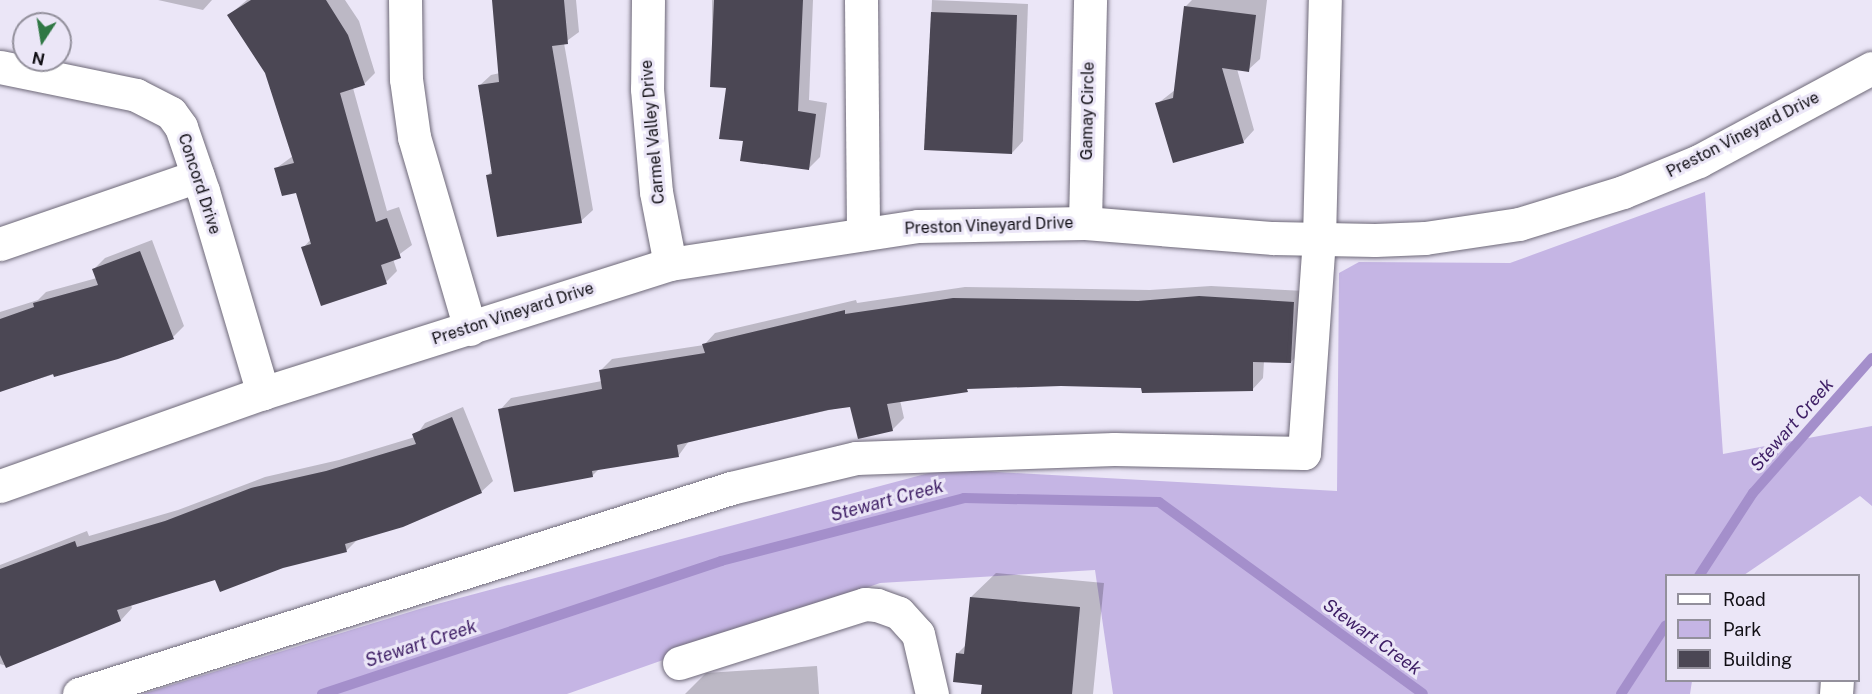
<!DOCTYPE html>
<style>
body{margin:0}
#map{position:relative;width:1872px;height:694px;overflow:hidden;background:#ebe6f7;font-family:"Public Sans",sans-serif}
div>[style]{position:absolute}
.green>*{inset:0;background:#c5b5e4}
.shadow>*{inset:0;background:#0003}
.stream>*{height:10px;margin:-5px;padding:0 5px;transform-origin:5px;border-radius:5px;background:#a48fcb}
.building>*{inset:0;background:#4b4754}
.roads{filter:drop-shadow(0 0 2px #6e6978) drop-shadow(0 0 2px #6e6978)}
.minor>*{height:33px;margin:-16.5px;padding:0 16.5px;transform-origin:16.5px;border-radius:16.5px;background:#fff}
span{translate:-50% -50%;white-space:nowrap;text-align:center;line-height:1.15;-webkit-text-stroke:6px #ebe6f7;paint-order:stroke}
.street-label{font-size:16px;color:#100e14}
.water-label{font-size:18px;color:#3d1d64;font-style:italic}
.legend{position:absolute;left:1665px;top:574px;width:195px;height:108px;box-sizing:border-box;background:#ebe6f7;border:2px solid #93909c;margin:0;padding:8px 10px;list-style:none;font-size:18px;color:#100e14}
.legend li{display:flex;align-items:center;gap:12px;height:30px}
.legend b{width:30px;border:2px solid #93909c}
.north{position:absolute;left:12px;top:12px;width:60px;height:60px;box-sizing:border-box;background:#ebe6f7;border:2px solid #93909c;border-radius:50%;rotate:192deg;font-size:16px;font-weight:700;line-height:24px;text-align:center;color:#100e14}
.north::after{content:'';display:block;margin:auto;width:21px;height:27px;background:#307845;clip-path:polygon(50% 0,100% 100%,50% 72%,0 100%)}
</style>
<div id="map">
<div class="green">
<div style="clip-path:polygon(1705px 192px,1723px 454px,1872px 426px,1872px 506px,1860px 496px,1744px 575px,1666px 576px,1666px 680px,1692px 681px,1690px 694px,1113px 694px,1095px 570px,880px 583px,567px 694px,142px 694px,426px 607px,944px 469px,1337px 491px,1339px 273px,1359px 262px,1510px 263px)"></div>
</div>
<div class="shadow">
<div style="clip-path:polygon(158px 0,212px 0,203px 10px)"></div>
<div style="clip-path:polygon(247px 0,345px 0,359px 21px,375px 73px,364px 84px,353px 88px,387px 211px,399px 207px,412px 245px,393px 259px,397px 271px,386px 282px,303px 248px,311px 239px,297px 191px,275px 169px,293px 156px,266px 73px,229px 15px)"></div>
<div style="clip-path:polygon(493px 0,576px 0,579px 32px,564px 43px,593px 210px,581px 221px,488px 175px,493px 170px,479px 86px,491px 75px,500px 73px)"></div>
<div style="clip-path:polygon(712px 0,813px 0,809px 100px,827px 103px,820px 157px,809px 168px,745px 140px,728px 86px,712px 86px)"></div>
<div style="clip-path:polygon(932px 0,1028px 4px,1023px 141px,1012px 153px,926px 148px)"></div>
<div style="clip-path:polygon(1192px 0,1267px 0,1260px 59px,1248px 70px,1237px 69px,1254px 130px,1243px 142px,1157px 104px,1175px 90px,1185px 7px)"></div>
<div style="clip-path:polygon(152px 240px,184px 326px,173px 337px,0 391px,0 312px,38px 300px,46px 292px,97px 278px,94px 269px,105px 258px)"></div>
<div style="clip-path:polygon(1211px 286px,1305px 291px,1302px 350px,1291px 362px,1264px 361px,1263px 378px,1252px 390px,1061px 384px,970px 387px,900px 400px,904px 418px,892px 430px,852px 405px,689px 441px,679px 455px,600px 468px,592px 476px,500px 410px,511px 398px,602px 381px,600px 371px,612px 359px,704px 345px,715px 333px,856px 300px,857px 303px,965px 287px,1150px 290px)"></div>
<div style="clip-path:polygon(463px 407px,493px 481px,481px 492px,358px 539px,347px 550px,216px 578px,131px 605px,132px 608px,121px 620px,7px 666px,0 664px,0 565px,87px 531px,89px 536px,178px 510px,265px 477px,339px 460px,415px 437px,425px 423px)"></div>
<div style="clip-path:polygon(996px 573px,1104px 583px,1093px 694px,983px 694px,984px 683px,957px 654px,967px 644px,971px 597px)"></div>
<div style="clip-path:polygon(817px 666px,819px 694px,685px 694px,706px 673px)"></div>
</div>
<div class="stream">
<div style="left:1699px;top:576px;width:99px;rotate:-57deg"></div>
<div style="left:1753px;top:493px;width:180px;rotate:-48.6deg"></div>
<div style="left:322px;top:694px;width:421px;rotate:-18.4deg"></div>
<div style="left:721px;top:561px;width:251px;rotate:-14.5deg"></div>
<div style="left:964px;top:498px;width:195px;rotate:1.2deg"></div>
<div style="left:1159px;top:502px;width:326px;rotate:36deg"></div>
<div style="left:1621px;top:694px;width:82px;rotate:-56.9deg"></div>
</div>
<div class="building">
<div style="clip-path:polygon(251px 0,326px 0,348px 35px,365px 85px,340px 93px,376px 222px,387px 218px,401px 258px,381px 265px,387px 284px,321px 306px,301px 247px,311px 244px,296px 193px,282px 196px,274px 168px,294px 163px,265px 73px,227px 15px)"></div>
<div style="clip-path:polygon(492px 0,564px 0,568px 44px,552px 46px,582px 223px,497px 237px,486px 175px,492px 174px,478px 85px,499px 82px)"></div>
<div style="clip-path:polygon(714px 0,803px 0,798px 111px,816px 114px,809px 170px,740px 161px,743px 141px,719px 139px,726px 88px,710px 87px)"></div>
<div style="clip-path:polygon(1184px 6px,1256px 15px,1249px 72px,1222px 68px,1244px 143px,1173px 163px,1155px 103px,1173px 98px)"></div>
<div style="clip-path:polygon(931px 12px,1017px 15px,1012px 154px,924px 150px)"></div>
<div style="clip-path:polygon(140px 251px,174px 339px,118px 359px,54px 377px,53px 374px,0 392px,0 319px,34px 307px,33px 303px,98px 285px,92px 269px)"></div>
<div style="clip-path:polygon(1199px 296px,1294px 302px,1291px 363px,1253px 362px,1253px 391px,1142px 393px,1141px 388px,1061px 386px,967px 389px,968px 392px,887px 404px,893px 431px,858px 439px,850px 407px,828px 410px,677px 445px,679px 457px,592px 471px,593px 477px,514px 492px,498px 409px,602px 389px,599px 370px,705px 353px,702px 344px,845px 310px,845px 314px,953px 298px,1138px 301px)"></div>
<div style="clip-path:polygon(452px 417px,482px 493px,403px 527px,345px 544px,347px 552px,283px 568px,220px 592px,215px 580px,117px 610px,121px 621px,6px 668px,0 655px,0 569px,75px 541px,77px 547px,165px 521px,251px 488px,326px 471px,416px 444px,412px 434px)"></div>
<div style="clip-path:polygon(970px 597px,1080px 607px,1072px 694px,981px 694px,982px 685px,953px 682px,956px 653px,964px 654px)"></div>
</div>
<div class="roads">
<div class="minor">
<div style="left:405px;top:0;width:79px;rotate:89.3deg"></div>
<div style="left:406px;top:79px;width:59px;rotate:82.1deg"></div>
<div style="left:414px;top:137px;width:200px;rotate:73.7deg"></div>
<div style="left:648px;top:0;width:89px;rotate:90.6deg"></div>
<div style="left:647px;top:89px;width:103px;rotate:85deg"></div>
<div style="left:656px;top:192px;width:73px;rotate:79deg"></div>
<div style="left:861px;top:0;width:233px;rotate:89.5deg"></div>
<div style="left:0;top:67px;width:139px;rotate:11.6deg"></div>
<div style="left:136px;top:95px;width:39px;rotate:27deg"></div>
<div style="left:171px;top:113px;width:17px;rotate:54deg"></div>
<div style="left:181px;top:127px;width:68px;rotate:71deg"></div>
<div style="left:203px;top:191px;width:211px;rotate:73.5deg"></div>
<div style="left:1085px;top:223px;width:223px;rotate:-88.7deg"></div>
<div style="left:0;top:244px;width:209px;rotate:-19deg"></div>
<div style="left:0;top:486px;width:279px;rotate:-19.5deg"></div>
<div style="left:263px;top:393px;width:427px;rotate:-17.6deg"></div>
<div style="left:670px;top:264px;width:251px;rotate:-8.7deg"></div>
<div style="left:918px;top:226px;width:167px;rotate:-1deg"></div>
<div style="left:1085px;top:223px;width:189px;rotate:4.6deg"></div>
<div style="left:1273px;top:238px;width:102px;rotate:1.1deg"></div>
<div style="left:1375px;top:240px;width:50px;rotate:-2.3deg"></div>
<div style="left:1425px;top:238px;width:95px;rotate:-8.5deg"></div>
<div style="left:1519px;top:224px;width:109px;rotate:-17.1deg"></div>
<div style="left:1623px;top:192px;width:82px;rotate:-22.2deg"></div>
<div style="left:1699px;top:161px;width:196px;rotate:-28.3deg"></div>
<div style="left:679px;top:663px;width:195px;rotate:-17.6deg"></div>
<div style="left:865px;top:604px;width:12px;rotate:5deg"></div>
<div style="left:877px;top:605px;width:23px;rotate:20deg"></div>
<div style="left:899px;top:613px;width:28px;rotate:48deg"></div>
<div style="left:918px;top:634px;width:62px;rotate:76.9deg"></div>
<div style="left:79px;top:694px;width:684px;rotate:-17.53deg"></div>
<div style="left:731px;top:488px;width:129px;rotate:-13.5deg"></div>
<div style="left:856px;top:458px;width:258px;rotate:-2deg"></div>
<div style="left:1114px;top:449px;width:190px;rotate:1.2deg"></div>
<div style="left:1304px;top:453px;width:215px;rotate:-86deg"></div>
<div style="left:1319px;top:239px;width:239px;rotate:-88.6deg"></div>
<div style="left:1836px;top:694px;width:14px;rotate:-86deg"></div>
</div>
</div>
<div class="street-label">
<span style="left:1088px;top:111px;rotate:-89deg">Gamay Circle</span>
<span style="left:653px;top:132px;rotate:-95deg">Carmel Valley Drive</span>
<span style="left:1743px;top:135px;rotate:-27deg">Preston Vineyard Drive</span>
<span style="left:199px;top:184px;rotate:72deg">Concord Drive</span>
<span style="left:989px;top:226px;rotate:-2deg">Preston Vineyard Drive</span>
<span style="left:513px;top:314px;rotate:-18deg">Preston Vineyard Drive</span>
</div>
<div class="water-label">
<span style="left:1792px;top:425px;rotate:-49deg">Stewart Creek</span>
<span style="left:887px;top:501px;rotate:-15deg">Stewart Creek</span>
<span style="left:1372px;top:637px;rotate:36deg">Stewart Creek</span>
<span style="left:421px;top:644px;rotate:-18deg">Stewart Creek</span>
</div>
<ul class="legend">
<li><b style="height:8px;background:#fff"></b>Road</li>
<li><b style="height:16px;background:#c5b5e4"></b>Park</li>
<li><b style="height:16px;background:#4b4754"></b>Building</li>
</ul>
<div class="north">N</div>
</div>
